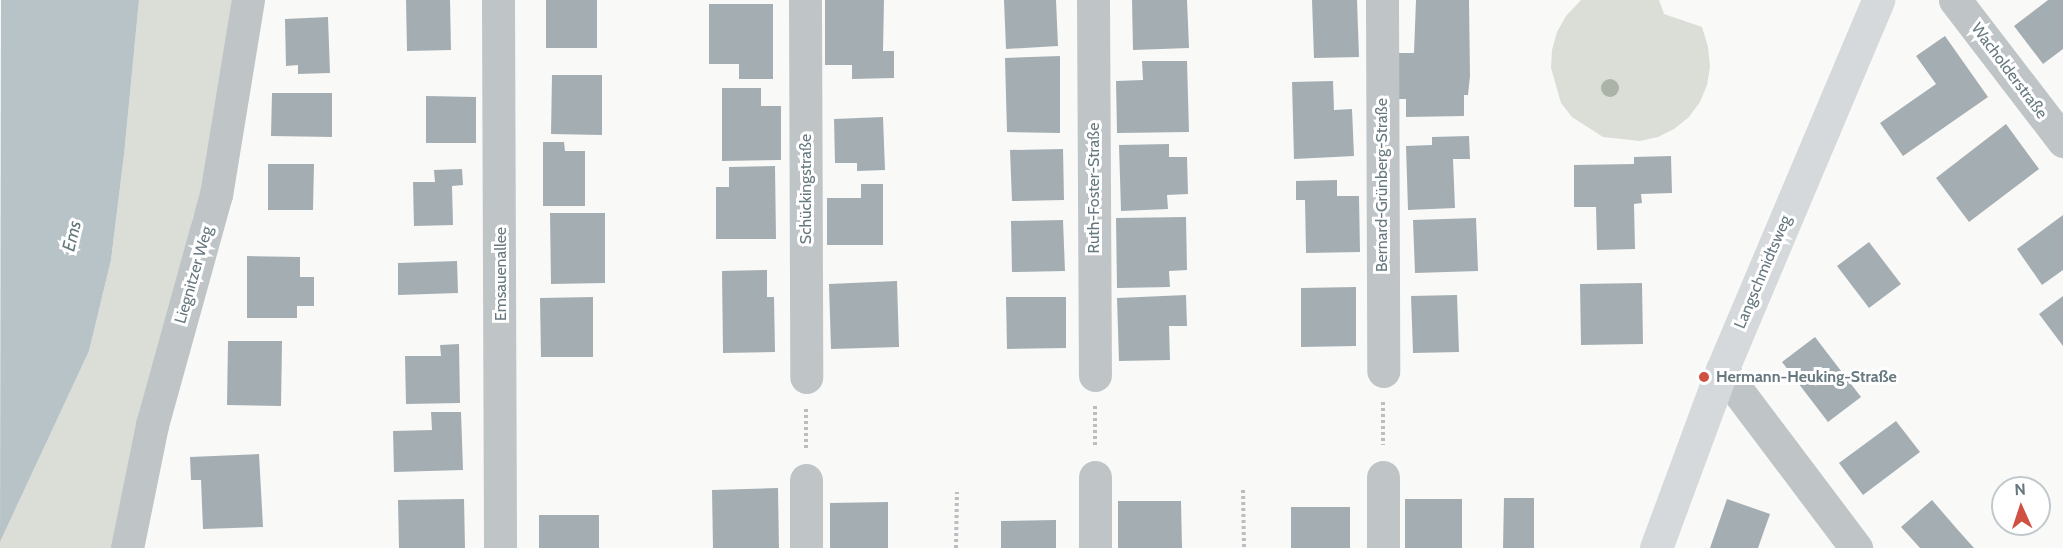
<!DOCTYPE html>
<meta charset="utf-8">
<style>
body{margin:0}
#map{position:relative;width:2063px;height:548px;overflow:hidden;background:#f9f9f8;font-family:Cabin,sans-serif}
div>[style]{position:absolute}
.green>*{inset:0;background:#daded7}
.water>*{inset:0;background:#b7c3c6}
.building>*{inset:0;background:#a4aeb2}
.path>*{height:4px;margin-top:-2px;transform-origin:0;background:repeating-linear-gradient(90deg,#babec0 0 3px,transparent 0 6px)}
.street>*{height:33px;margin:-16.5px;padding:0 16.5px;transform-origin:16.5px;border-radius:16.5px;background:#bfc4c7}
.secondary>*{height:33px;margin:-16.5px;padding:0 16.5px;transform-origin:16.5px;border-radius:16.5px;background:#d5d9db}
.trees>*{width:18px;height:18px;margin:-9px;border-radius:50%;background:#abb2a8}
.dots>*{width:16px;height:16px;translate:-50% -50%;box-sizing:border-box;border:3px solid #fff;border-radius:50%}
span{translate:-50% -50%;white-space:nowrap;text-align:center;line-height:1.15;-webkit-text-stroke:6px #fff;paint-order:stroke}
.street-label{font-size:16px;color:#67787f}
.poi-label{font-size:16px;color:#67787f;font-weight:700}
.left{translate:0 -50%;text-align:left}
.water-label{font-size:18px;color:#637678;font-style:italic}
.north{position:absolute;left:1991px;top:476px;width:60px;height:60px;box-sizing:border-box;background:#fff;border:2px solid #c2c9cc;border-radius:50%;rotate:357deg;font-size:16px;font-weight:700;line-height:24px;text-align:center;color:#67787f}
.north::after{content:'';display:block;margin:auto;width:21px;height:27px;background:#d05141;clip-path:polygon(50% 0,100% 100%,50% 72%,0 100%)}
</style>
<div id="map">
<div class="green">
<div style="clip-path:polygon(139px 0,238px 0,209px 188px,193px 216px,165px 368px,119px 548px,0 548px,0 542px,89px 351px,111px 260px,124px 155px)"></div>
<div style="clip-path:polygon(1581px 0,1659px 0,1664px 14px,1702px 27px,1708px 47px,1710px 67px,1707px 85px,1700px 102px,1689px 117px,1674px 129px,1658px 137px,1640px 141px,1603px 137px,1572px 117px,1561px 103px,1551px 68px,1552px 50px,1557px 32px,1566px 16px)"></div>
</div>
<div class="water">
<div style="clip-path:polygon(1px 0,139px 0,124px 155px,111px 260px,89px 351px,0 542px)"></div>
</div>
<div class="building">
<div style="clip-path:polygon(406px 0,450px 0,451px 50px,407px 51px)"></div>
<div style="clip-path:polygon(546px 0,597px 0,597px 48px,546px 48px)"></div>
<div style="clip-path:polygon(825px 0,884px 0,883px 51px,894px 51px,894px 78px,852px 79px,852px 65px,825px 65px)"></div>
<div style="clip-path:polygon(1004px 0,1056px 0,1058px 46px,1006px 49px)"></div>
<div style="clip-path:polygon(1132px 0,1187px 0,1189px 48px,1133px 50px)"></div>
<div style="clip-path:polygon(1312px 0,1357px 0,1359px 57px,1314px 58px)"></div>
<div style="clip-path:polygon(1416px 0,1469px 0,1470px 76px,1468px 95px,1464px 95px,1464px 116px,1406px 117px,1406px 99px,1393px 99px,1392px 53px,1414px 53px)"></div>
<div style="clip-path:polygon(2048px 0,2063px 0,2063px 49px,2043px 64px,2014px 26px)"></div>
<div style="clip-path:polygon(709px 4px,773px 4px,773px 79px,739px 79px,739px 64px,709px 64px)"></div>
<div style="clip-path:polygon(328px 17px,330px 73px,298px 74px,298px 65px,286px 66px,285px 19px)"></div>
<div style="clip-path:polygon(1945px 36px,1988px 97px,1903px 156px,1880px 123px,1936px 84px,1916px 56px)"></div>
<div style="clip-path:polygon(1060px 56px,1060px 133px,1007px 132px,1005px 58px)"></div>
<div style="clip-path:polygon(1142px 61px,1187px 61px,1189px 132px,1117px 133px,1116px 81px,1143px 80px)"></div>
<div style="clip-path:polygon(552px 75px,602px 75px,602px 135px,551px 134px)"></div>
<div style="clip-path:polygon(1333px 81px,1334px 110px,1352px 109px,1354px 156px,1294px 159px,1292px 82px)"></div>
<div style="clip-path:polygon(722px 88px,761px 88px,761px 106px,781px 106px,781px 160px,722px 161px)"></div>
<div style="clip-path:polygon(272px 93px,332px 93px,332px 137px,271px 136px)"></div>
<div style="clip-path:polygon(426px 96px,476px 97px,476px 143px,426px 143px)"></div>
<div style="clip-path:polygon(883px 117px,885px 170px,857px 171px,857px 163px,835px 163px,834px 119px)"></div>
<div style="clip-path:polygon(2006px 124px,2039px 169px,1969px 222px,1936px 178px)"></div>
<div style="clip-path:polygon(1469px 136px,1470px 159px,1453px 159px,1455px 208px,1408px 210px,1406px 146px,1432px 145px,1432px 137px)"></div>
<div style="clip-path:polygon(543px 142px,564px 142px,565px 151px,585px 151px,585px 206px,543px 206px)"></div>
<div style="clip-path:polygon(1169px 144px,1169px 157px,1187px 157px,1188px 194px,1167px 195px,1168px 209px,1121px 211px,1119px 145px)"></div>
<div style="clip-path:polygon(1063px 149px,1064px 200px,1012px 201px,1010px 150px)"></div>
<div style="clip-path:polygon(1671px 156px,1672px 193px,1641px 194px,1642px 203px,1634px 204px,1635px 249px,1597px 250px,1596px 207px,1574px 207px,1574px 165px,1634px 164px,1634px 157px)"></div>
<div style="clip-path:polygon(268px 164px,314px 164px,313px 210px,268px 210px)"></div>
<div style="clip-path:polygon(775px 166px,776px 239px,716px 239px,716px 187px,729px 187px,729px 167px)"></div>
<div style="clip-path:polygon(462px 169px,463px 185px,452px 186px,453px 225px,414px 226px,413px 182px,435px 182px,434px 170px)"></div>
<div style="clip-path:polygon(1337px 180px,1337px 196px,1359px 196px,1360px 252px,1306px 253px,1305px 200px,1296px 200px,1296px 181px)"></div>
<div style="clip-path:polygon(861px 184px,883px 184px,883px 245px,827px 245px,827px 198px,861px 198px)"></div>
<div style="clip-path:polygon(550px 213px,605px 213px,605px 283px,551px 284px)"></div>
<div style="clip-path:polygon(2063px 215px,2063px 270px,2042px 285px,2017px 249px)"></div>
<div style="clip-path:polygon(1186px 217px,1187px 270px,1169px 271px,1170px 287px,1117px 288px,1116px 218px)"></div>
<div style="clip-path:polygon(1476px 218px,1478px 271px,1415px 273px,1413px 220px)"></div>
<div style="clip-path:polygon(1063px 220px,1065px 271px,1012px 272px,1011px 221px)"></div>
<div style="clip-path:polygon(1869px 242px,1901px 284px,1869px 308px,1837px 266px)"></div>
<div style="clip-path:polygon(247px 256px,300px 257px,300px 277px,314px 277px,314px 306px,297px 306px,297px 318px,247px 318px)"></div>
<div style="clip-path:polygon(457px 261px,458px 293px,398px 295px,398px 263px)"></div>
<div style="clip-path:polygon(767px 270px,767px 297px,774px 297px,775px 352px,723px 353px,722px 271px)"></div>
<div style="clip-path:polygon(897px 281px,899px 347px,831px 349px,829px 284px)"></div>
<div style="clip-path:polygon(1642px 283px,1643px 344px,1581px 345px,1580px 284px)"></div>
<div style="clip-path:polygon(1356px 287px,1356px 346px,1301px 347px,1301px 288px)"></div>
<div style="clip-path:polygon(1186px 295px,1187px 326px,1169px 326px,1170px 360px,1119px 361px,1117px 298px)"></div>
<div style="clip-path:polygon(1457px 295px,1459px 352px,1413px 353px,1411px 296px)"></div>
<div style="clip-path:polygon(2063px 296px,2063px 346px,2039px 314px)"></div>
<div style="clip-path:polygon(593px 297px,593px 357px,541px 357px,540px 298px)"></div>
<div style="clip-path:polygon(1006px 297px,1066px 297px,1066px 348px,1007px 349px)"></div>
<div style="clip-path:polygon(1815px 337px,1861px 397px,1828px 422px,1782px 362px)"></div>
<div style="clip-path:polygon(228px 341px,282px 341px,281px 406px,227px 405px)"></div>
<div style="clip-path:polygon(459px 344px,460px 403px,406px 404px,405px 356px,441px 356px,440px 345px)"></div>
<div style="clip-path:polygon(431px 412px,461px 412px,463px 470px,394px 472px,393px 431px,432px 430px)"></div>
<div style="clip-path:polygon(1896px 421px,1920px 452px,1863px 495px,1839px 463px)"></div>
<div style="clip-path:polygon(259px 454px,263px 527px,203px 529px,201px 480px,191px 480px,190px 457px)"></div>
<div style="clip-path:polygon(778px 488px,779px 548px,713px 548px,712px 490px)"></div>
<div style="clip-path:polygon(1504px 498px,1534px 498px,1534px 548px,1503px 548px)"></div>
<div style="clip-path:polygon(464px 499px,465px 548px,399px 548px,398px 500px)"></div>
<div style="clip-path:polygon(1405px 499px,1462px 499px,1462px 548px,1405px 548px)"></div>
<div style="clip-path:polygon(1727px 499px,1770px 514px,1758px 548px,1710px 548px)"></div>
<div style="clip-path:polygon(1932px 500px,1957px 529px,1974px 548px,1920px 548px,1901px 527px)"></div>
<div style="clip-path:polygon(1118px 501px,1181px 501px,1182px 548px,1118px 548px)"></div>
<div style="clip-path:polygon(888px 502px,888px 548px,830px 548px,830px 503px)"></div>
<div style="clip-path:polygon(1291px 507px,1350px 507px,1350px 548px,1291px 548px)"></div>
<div style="clip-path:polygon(539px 515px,599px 515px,599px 548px,539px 548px)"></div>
<div style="clip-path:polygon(1056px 520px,1056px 548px,1001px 548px,1001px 521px)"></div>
</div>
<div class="path">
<div style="left:1383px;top:402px;width:43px;rotate:90deg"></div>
<div style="left:1095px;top:406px;width:41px;rotate:90deg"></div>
<div style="left:806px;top:448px;width:40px;rotate:-90deg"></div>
<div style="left:1243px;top:490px;width:58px;rotate:89deg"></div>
<div style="left:956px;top:548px;width:56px;rotate:-89deg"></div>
</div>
<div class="street">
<div style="left:498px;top:0;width:548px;rotate:89.79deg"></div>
<div style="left:805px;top:0;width:377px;rotate:89.8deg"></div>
<div style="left:1093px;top:0;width:375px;rotate:89.7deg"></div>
<div style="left:1382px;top:0;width:371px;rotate:89.8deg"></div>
<div style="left:1955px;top:0;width:178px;rotate:52.5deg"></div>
<div style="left:1722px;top:370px;width:223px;rotate:53deg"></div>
<div style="left:1383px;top:477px;width:71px;rotate:90deg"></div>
<div style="left:127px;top:548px;width:126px;rotate:-78.5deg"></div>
<div style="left:152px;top:425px;width:239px;rotate:-74.5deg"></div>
<div style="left:216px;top:195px;width:198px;rotate:-80.7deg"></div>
<div style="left:806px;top:548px;width:68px;rotate:-90deg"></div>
<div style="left:1095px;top:548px;width:71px;rotate:-90deg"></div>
</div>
<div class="secondary">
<div style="left:1656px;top:548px;width:190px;rotate:-69.7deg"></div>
<div style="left:1722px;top:370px;width:402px;rotate:-67.1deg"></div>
</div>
<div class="trees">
<div style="left:1610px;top:88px"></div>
</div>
<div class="dots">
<div style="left:1704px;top:377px;background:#d05141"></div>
</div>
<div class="street-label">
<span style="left:2009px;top:71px;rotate:53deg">Wacholderstraße</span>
<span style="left:1382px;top:185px;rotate:-90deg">Bernard-Grünberg-Straße</span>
<span style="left:1094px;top:188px;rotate:-90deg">Ruth-Foster-Straße</span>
<span style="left:806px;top:189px;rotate:-90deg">Schückingstraße</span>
<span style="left:1763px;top:272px;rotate:-67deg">Langschmidtsweg</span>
<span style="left:501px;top:274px;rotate:-90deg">Emsauenallee</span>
<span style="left:194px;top:275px;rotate:-74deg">Liegnitzer Weg</span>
</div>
<div class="poi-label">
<span class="left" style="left:1716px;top:377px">Hermann-Heuking-Straße</span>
</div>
<div class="water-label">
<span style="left:72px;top:236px;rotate:-77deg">Ems</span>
</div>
<div class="north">N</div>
</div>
